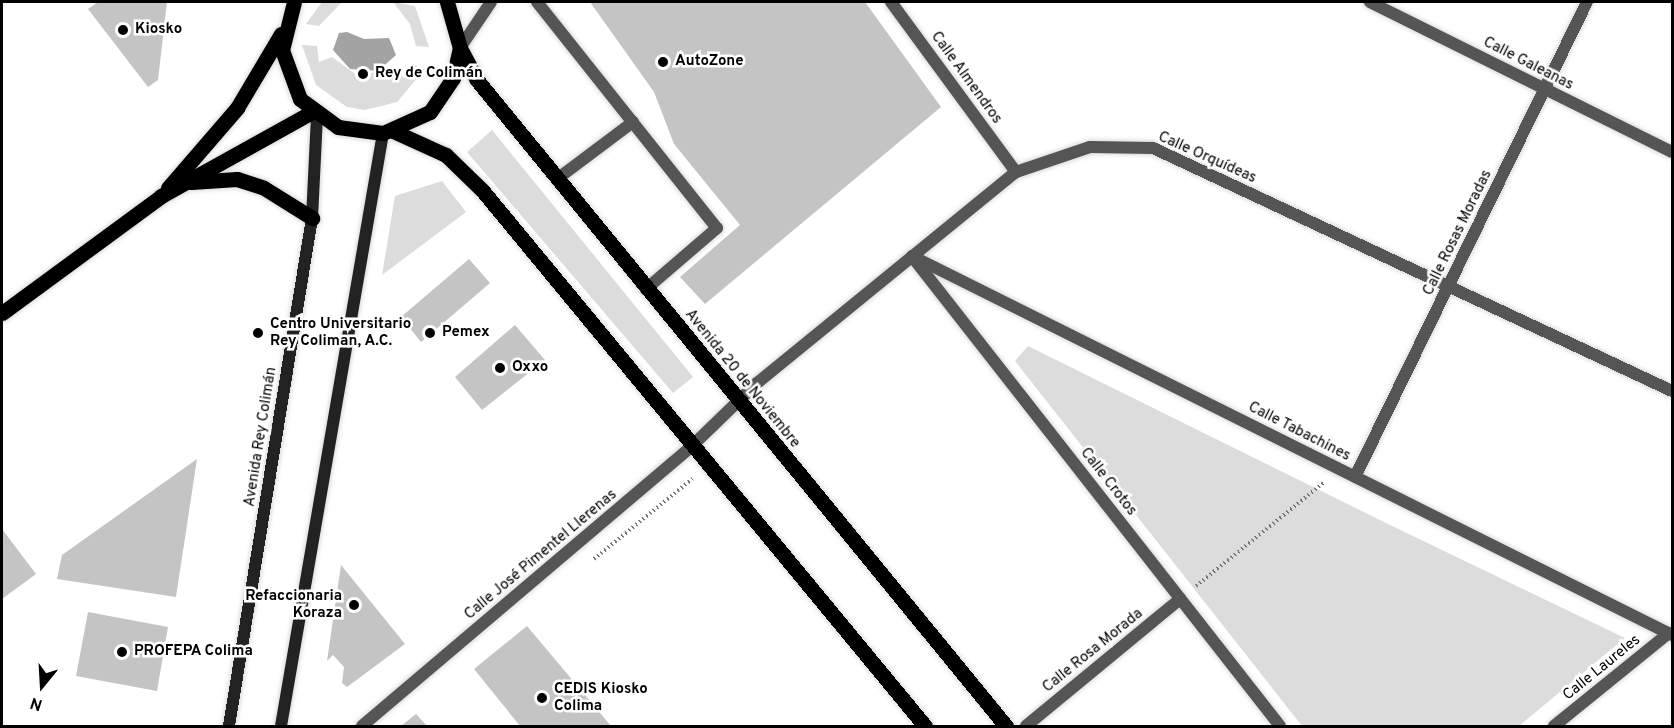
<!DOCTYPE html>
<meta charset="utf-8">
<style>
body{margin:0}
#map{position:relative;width:1674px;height:728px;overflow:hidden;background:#fff;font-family:Overpass,sans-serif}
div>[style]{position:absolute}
.green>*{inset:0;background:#dcdcdc}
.water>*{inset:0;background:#a3a3a3}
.building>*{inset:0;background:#c4c4c4}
.path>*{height:4px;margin-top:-2px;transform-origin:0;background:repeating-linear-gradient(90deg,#777 0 1.5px,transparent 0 4.5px)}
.roads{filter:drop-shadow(0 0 2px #dbdbdb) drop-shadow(0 0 2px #dbdbdb)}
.service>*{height:12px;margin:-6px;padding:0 6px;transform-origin:6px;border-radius:6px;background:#555}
.minor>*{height:12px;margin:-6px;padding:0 6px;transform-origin:6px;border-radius:6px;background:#555}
.secondary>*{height:12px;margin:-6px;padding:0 6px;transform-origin:6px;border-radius:6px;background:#222}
.primary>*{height:15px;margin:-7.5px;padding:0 7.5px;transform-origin:7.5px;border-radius:7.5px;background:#000}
.dots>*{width:16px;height:16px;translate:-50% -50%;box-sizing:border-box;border:3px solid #fff;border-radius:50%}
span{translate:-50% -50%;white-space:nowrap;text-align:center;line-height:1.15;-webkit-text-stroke:5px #fff;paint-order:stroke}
.poi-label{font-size:15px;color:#000;font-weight:700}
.left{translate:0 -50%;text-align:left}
.right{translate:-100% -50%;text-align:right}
.street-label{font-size:15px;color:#000}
.frame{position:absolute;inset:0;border:3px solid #000;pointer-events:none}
.north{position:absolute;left:12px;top:656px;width:60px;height:60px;-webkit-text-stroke:4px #fff;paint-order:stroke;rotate:198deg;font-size:16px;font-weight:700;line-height:24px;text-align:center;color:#000}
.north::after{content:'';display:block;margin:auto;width:21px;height:27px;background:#000;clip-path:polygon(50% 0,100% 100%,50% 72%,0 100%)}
</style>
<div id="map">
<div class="green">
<div style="clip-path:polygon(322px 2px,342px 2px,319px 26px,306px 24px)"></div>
<div style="clip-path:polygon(393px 2px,415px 6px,429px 47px,416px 46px,410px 24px)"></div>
<div style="clip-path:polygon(302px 45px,317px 46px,319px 62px,332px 57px,358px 76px,392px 68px,404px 78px,412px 64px,425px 69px,397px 102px,365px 110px,347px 107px,316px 85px)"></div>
<div style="clip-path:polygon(492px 130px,693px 377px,673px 393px,467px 152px)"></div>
<div style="clip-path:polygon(442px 181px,466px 212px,382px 275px,395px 196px)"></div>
<div style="clip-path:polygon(1028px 346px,1388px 524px,1625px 638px,1519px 726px,1302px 726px,1015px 361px)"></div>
</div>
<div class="water">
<div style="clip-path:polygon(347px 32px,364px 39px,389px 38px,396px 55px,378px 71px,350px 69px,333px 50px,339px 33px)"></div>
</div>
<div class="building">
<div style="clip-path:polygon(98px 2px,167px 2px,158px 80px,148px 87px,88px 9px)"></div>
<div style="clip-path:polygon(590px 2px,865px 2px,941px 107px,705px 304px,680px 277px,740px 225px,674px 144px,654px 92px)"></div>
<div style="clip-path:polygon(469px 259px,490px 283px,421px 342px,401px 317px)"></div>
<div style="clip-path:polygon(515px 325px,545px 360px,482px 410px,455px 377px)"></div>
<div style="clip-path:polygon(197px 459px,176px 597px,57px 579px,62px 555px)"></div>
<div style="clip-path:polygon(2px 529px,36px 574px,2px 599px)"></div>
<div style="clip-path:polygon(341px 565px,405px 644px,347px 687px,342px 683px,344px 667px,333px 655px,327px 661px)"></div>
<div style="clip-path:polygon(88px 612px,168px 627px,157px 691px,76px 676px)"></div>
<div style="clip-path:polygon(527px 626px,611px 726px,520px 726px,474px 669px)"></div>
<div style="clip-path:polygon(416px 714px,427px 726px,401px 726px)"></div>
</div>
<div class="path">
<div style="left:594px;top:559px;width:127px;rotate:-39.2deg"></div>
<div style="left:1196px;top:586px;width:164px;rotate:-39deg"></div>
</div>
<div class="roads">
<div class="service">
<div style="left:537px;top:2px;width:289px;rotate:51.5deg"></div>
<div style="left:717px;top:228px;width:94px;rotate:139.3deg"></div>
<div style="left:557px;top:179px;width:95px;rotate:-36.9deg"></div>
</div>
<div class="minor">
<div style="left:891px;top:2px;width:211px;rotate:53.7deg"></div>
<div style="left:1370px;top:2px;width:337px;rotate:26.4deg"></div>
<div style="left:460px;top:48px;width:55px;rotate:-56deg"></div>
<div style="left:912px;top:256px;width:849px;rotate:26.5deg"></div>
<div style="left:914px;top:259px;width:593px;rotate:51.91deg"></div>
<div style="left:1355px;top:477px;width:529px;rotate:-63.97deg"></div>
<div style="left:362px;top:726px;width:434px;rotate:-40.3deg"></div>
<div style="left:693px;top:445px;width:89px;rotate:-44.1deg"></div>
<div style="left:757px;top:383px;width:334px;rotate:-39.2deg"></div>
<div style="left:1016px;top:172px;width:78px;rotate:-18.7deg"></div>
<div style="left:1090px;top:147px;width:63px;rotate:0.9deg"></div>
<div style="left:1153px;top:148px;width:573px;rotate:25.09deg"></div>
<div style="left:1026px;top:726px;width:200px;rotate:-39.5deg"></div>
<div style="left:1554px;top:726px;width:148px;rotate:-39deg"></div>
</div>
<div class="secondary">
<div style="left:229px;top:726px;width:515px;rotate:-80.72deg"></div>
<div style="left:312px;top:218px;width:102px;rotate:-87.2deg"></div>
<div style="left:281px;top:726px;width:602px;rotate:-80.24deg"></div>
</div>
<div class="primary">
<div style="left:294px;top:2px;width:49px;rotate:104deg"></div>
<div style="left:282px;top:50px;width:52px;rotate:69.8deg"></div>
<div style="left:300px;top:99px;width:47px;rotate:36.4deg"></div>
<div style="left:338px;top:127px;width:45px;rotate:7.6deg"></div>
<div style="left:383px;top:133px;width:51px;rotate:-24.1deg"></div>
<div style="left:430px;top:112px;width:41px;rotate:-55.9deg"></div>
<div style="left:453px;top:78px;width:31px;rotate:-77deg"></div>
<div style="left:460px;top:48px;width:48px;rotate:-105.8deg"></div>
<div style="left:460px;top:48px;width:36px;rotate:62deg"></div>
<div style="left:477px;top:80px;width:835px;rotate:50.69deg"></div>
<div style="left:393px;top:131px;width:58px;rotate:24.4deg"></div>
<div style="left:446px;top:155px;width:50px;rotate:44.2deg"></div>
<div style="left:482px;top:190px;width:695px;rotate:50.43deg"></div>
<div style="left:191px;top:182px;width:46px;rotate:-3.7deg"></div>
<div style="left:237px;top:179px;width:28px;rotate:18deg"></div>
<div style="left:264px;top:188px;width:57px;rotate:32deg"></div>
<div style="left:168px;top:188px;width:106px;rotate:-49.2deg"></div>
<div style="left:237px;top:108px;width:86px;rotate:-59.3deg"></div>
<div style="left:2px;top:313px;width:197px;rotate:-36.3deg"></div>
<div style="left:161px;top:196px;width:173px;rotate:-29.1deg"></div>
</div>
</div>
<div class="dots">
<div style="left:123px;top:30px;background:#000"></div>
<div style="left:663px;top:62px;background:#000"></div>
<div style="left:363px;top:74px;background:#000"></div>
<div style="left:258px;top:333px;background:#000"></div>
<div style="left:430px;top:333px;background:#000"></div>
<div style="left:500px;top:368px;background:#000"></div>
<div style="left:354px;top:605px;background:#000"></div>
<div style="left:122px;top:652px;background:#000"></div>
<div style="left:542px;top:698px;background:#000"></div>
</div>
<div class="poi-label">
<span class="left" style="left:135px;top:30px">Kiosko</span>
<span class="left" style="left:675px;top:62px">AutoZone</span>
<span class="left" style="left:375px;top:74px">Rey de Colimán</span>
<span class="left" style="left:270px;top:333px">Centro Universitario<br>Rey Coliman, A.C.</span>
<span class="left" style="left:442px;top:333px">Pemex</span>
<span class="left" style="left:512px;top:368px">Oxxo</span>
<span class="right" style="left:342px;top:605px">Refaccionaria<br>Koraza</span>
<span class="left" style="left:134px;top:652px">PROFEPA Colima</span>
<span class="left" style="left:554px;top:698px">CEDIS Kiosko<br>Colima</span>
</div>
<div class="street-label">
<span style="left:1528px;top:64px;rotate:27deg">Calle Galeanas</span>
<span style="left:966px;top:78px;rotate:54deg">Calle Almendros</span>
<span style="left:1207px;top:158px;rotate:24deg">Calle Orquídeas</span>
<span style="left:1458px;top:233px;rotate:-64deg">Calle Rosas Moradas</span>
<span style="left:742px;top:379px;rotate:51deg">Avenida 20 de Noviembre</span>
<span style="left:1299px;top:432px;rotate:27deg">Calle Tabachines</span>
<span style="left:261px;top:437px;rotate:-81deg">Avenida Rey Colimán</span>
<span style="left:1108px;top:482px;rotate:52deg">Calle Crotos</span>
<span style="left:541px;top:555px;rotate:-40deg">Calle José Pimentel Llerenas</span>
<span style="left:1093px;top:651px;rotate:-39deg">Calle Rosa Morada</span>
<span style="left:1602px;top:668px;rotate:-39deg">Calle Laureles</span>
</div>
<div class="frame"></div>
<div class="north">N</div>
</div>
